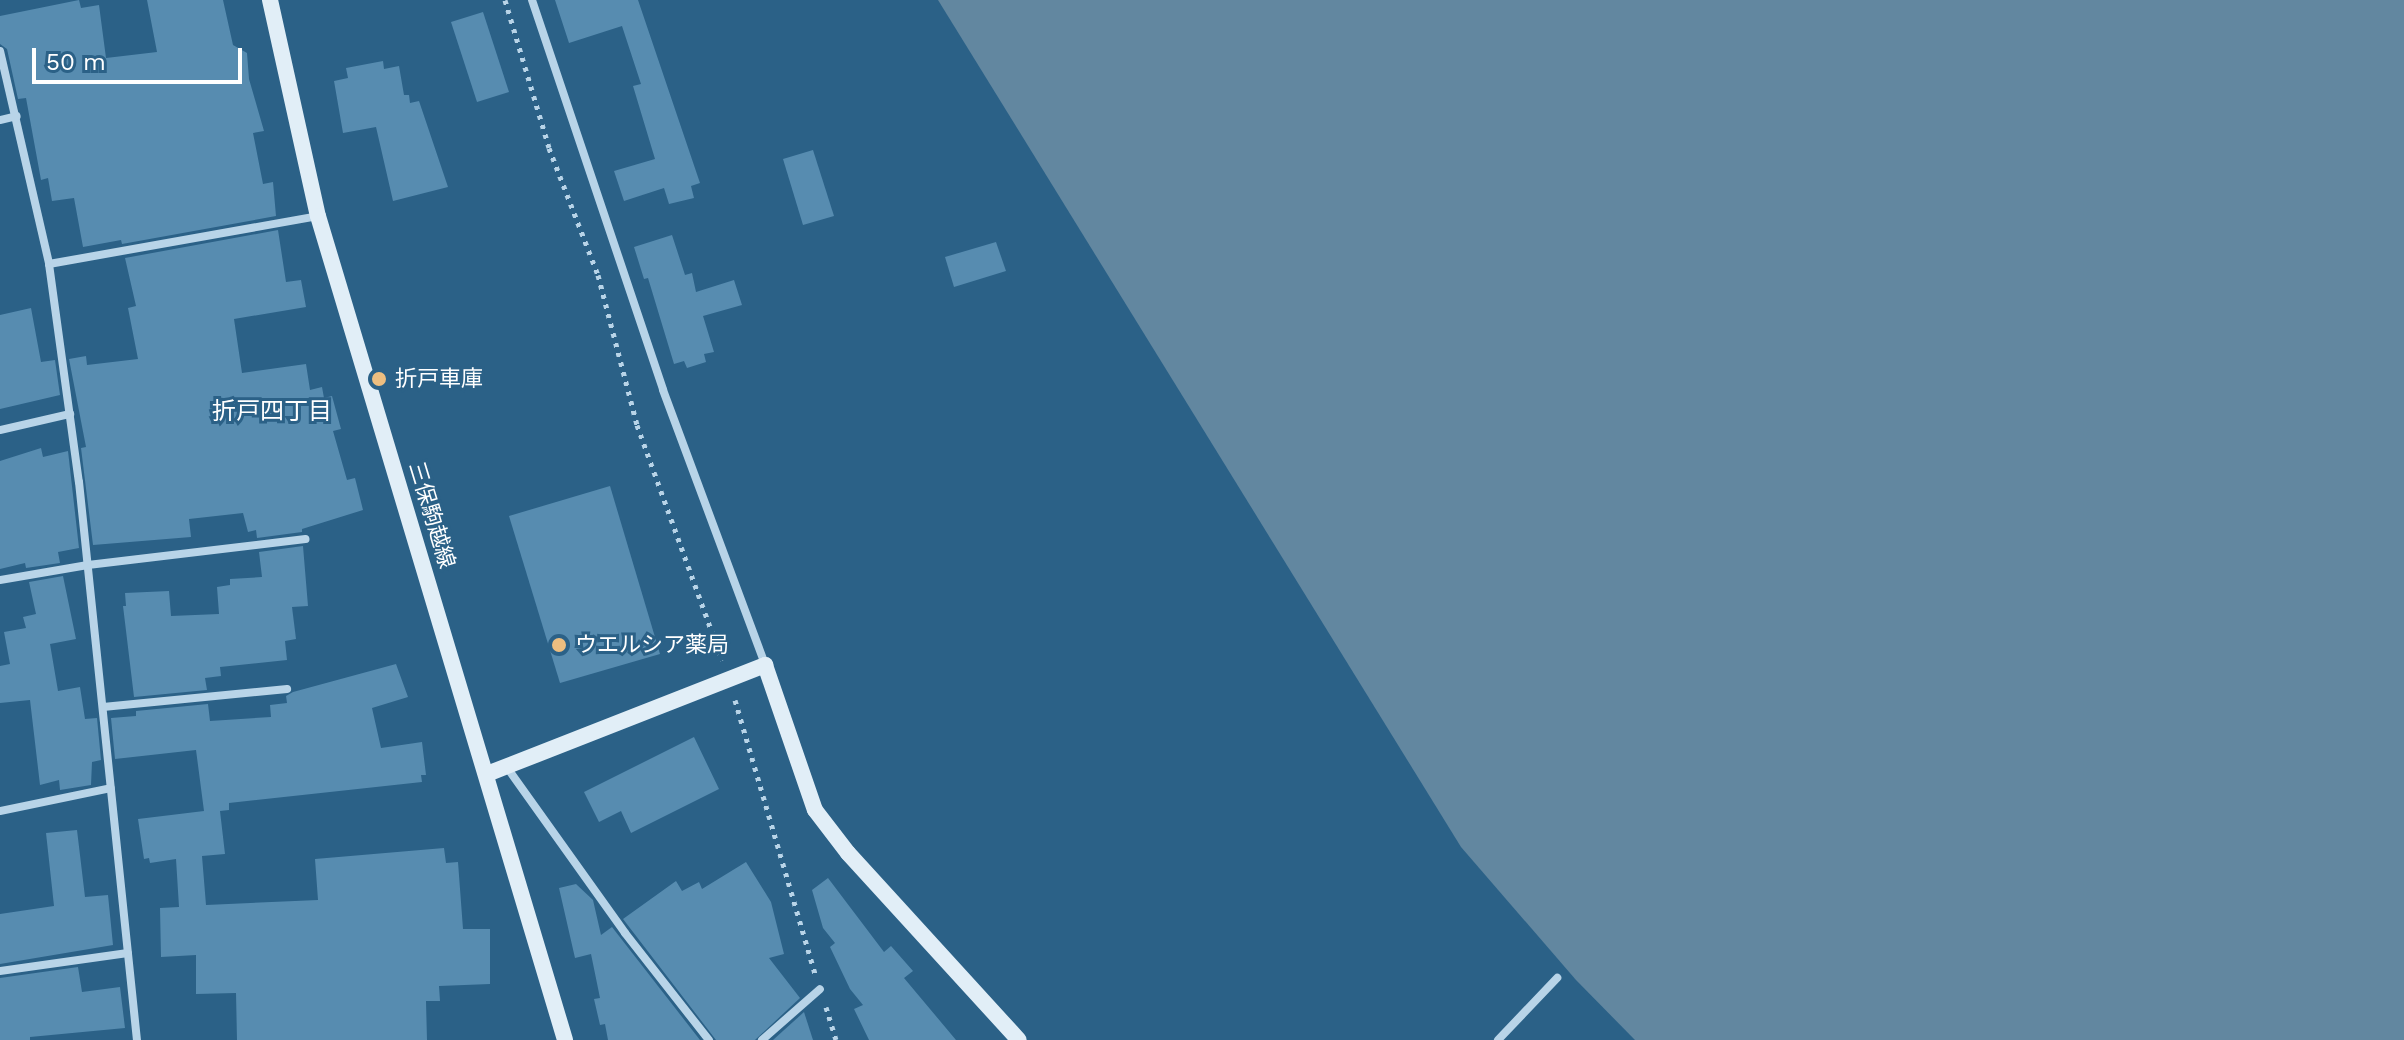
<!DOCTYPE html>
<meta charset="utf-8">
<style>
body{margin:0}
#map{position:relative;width:2404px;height:1040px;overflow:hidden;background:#2b6187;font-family:"Work Sans","Noto Sans JP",sans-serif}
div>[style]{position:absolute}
.water>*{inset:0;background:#6287a0}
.building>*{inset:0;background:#578cb0}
.path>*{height:5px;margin-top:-2.5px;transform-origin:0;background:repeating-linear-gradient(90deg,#b8d4e8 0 4px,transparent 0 10px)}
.street>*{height:8px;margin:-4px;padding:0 4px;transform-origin:4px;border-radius:4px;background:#b8d4e8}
.secondary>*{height:16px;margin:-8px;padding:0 8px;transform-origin:8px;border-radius:8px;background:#e1eef7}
.dots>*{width:22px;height:22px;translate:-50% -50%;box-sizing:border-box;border:4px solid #2b6187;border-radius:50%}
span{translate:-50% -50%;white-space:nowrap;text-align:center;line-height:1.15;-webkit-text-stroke:6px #2b6187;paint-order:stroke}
.poi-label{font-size:22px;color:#fff}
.left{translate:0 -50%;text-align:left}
.street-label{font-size:22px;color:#fff}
.neighbourhood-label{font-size:24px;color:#fff}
.scale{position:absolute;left:32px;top:48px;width:210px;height:36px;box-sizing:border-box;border:4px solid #fff;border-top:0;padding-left:10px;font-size:24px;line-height:28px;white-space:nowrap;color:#fff;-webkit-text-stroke:6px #2b6187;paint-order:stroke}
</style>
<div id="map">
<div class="water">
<div style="clip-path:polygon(938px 0,2404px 0,2404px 1040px,1635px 1040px,1576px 980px,1461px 847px)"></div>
</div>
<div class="building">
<div style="clip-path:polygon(79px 0,81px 8px,99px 5px,106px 58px,157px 52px,147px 0,223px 0,233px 45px,247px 53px,249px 79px,264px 131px,253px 133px,263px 184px,273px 182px,276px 216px,122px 244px,121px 240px,83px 247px,74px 198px,52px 201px,48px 178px,41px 180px,26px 98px,18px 99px,7px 49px,0 44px,0 16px)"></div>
<div style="clip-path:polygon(555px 0,638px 0,700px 183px,691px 186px,694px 198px,669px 204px,664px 188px,624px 201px,614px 171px,655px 159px,633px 86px,641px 84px,622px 26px,569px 43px)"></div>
<div style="clip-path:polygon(483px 12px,509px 92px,477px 102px,451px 22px)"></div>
<div style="clip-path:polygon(383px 61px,384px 69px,399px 66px,404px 95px,409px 95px,410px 103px,419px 101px,448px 187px,393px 201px,376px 127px,343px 133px,334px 81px,348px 78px,346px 68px)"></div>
<div style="clip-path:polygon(813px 150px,834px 216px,803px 225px,783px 159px)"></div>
<div style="clip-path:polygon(278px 230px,286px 282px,301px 280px,306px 307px,234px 319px,242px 373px,306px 364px,310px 390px,322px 387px,324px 398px,332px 396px,341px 429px,333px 431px,347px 480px,355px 478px,363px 510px,302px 529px,302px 532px,257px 538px,256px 530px,248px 532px,243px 513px,189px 519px,191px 537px,93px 545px,81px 448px,86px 447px,69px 359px,86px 356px,87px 365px,138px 359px,128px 308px,136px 306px,125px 258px)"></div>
<div style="clip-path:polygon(672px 235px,685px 275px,692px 273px,696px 292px,734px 280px,742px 305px,703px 316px,714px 352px,704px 354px,706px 362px,687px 368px,684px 361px,674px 364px,648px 278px,644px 279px,634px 247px)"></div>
<div style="clip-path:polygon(996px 242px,1006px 271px,954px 287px,945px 257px)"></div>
<div style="clip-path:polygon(31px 308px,41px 362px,55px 360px,60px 395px,0 409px,0 315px)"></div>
<div style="clip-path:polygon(41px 448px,43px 457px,68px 451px,79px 548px,58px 552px,60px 563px,26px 568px,25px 563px,0 569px,0 461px)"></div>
<div style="clip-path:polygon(610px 486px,660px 654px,560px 683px,509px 516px)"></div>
<div style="clip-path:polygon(303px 546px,308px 606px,292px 607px,296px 639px,285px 641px,287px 660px,220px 667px,221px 676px,205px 678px,207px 690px,134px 697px,123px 606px,126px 606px,125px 593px,169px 591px,171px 616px,219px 614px,217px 587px,230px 585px,230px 579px,262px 577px,259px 552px)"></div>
<div style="clip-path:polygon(63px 576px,76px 639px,50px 644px,58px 691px,80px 687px,85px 719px,97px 718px,101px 760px,92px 762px,91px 785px,60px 790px,59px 780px,40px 785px,30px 700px,0 703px,0 666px,10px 664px,4px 632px,26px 628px,23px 617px,36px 614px,29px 582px)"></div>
<div style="clip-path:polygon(396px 664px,408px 697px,372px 708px,381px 748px,422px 742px,426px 775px,421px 775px,422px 782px,229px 803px,229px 810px,220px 811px,225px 854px,202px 856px,206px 905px,318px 900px,315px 859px,444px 848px,446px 863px,458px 862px,463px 929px,490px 929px,490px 984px,439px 986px,440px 1001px,426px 1001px,427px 1040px,237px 1040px,236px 993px,196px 994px,196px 955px,161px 957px,160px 908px,179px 907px,176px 859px,150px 863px,149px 858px,144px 859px,138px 819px,204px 811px,196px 750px,115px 759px,111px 718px,136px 716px,136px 711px,208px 704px,210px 721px,271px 717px,270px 705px,287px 703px,286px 696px,293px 692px)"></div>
<div style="clip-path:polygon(694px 737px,719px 789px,631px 833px,621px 811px,599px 822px,584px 792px)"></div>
<div style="clip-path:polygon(77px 830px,85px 897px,108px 895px,113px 945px,0 964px,0 914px,54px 906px,46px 833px)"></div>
<div style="clip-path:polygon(746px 862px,771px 902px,784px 954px,769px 958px,800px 998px,755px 1040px,716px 1040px,623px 919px,676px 881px,682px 891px,699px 882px,702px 889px)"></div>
<div style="clip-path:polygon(828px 878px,884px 952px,891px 946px,913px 971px,904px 978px,956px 1040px,869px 1040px,854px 1009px,863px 1005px,850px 989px,830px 947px,835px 943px,823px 928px,812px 890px)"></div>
<div style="clip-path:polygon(576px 884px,593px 900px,601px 935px,612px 927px,700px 1040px,608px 1040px,605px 1024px,600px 1025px,594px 999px,600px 998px,591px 954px,575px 958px,559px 888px)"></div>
<div style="clip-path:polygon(78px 967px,82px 992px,120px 987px,125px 1028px,30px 1037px,30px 1040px,0 1040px,0 978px)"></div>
<div style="clip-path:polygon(804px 1012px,813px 1040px,773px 1040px)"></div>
</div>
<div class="path">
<div style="left:505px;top:0;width:154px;rotate:73.4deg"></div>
<div style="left:549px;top:148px;width:136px;rotate:68.9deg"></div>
<div style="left:598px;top:275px;width:155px;rotate:75.4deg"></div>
<div style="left:637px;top:425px;width:250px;rotate:70.1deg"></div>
<div style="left:735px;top:700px;width:285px;rotate:73.7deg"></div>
<div style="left:826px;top:1007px;width:34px;rotate:73deg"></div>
</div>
<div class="street">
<div style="left:532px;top:0;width:411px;rotate:71.4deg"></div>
<div style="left:663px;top:390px;width:292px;rotate:69.6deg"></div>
<div style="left:0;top:51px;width:219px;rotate:77deg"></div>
<div style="left:49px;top:264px;width:220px;rotate:82.2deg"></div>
<div style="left:79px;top:482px;width:561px;rotate:84.07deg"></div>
<div style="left:0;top:120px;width:17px;rotate:-13deg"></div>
<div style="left:49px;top:264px;width:273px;rotate:-10.1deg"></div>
<div style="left:0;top:430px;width:72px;rotate:-12.9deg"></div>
<div style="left:0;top:580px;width:89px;rotate:-9.7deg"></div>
<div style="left:88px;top:565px;width:219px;rotate:-6.8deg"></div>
<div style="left:103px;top:707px;width:185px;rotate:-5.6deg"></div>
<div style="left:506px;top:766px;width:205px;rotate:54.5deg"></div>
<div style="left:625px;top:933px;width:136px;rotate:51.9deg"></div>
<div style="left:0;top:811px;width:113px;rotate:-11.7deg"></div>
<div style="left:0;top:971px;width:129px;rotate:-8deg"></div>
<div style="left:762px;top:1040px;width:77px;rotate:-41.3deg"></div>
<div style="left:1498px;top:1040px;width:86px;rotate:-46.4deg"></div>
</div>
<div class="secondary">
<div style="left:270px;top:0;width:221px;rotate:77.5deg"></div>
<div style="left:318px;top:216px;width:860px;rotate:73.31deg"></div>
<div style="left:487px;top:774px;width:299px;rotate:-21.4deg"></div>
<div style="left:765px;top:665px;width:153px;rotate:71deg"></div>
<div style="left:815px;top:810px;width:54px;rotate:52.5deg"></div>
<div style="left:848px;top:853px;width:253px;rotate:47.6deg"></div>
</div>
<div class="dots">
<div style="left:379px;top:379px;background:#edbe80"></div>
<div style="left:559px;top:645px;background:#edbe80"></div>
</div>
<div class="poi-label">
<span class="left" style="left:395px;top:379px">折戸車庫</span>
<span class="left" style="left:575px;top:645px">ウエルシア薬局</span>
</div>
<div class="street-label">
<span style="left:432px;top:515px;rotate:73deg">三保駒越線</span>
</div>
<div class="neighbourhood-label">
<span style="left:272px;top:412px">折戸四丁目</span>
</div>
<div class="scale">50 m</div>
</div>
